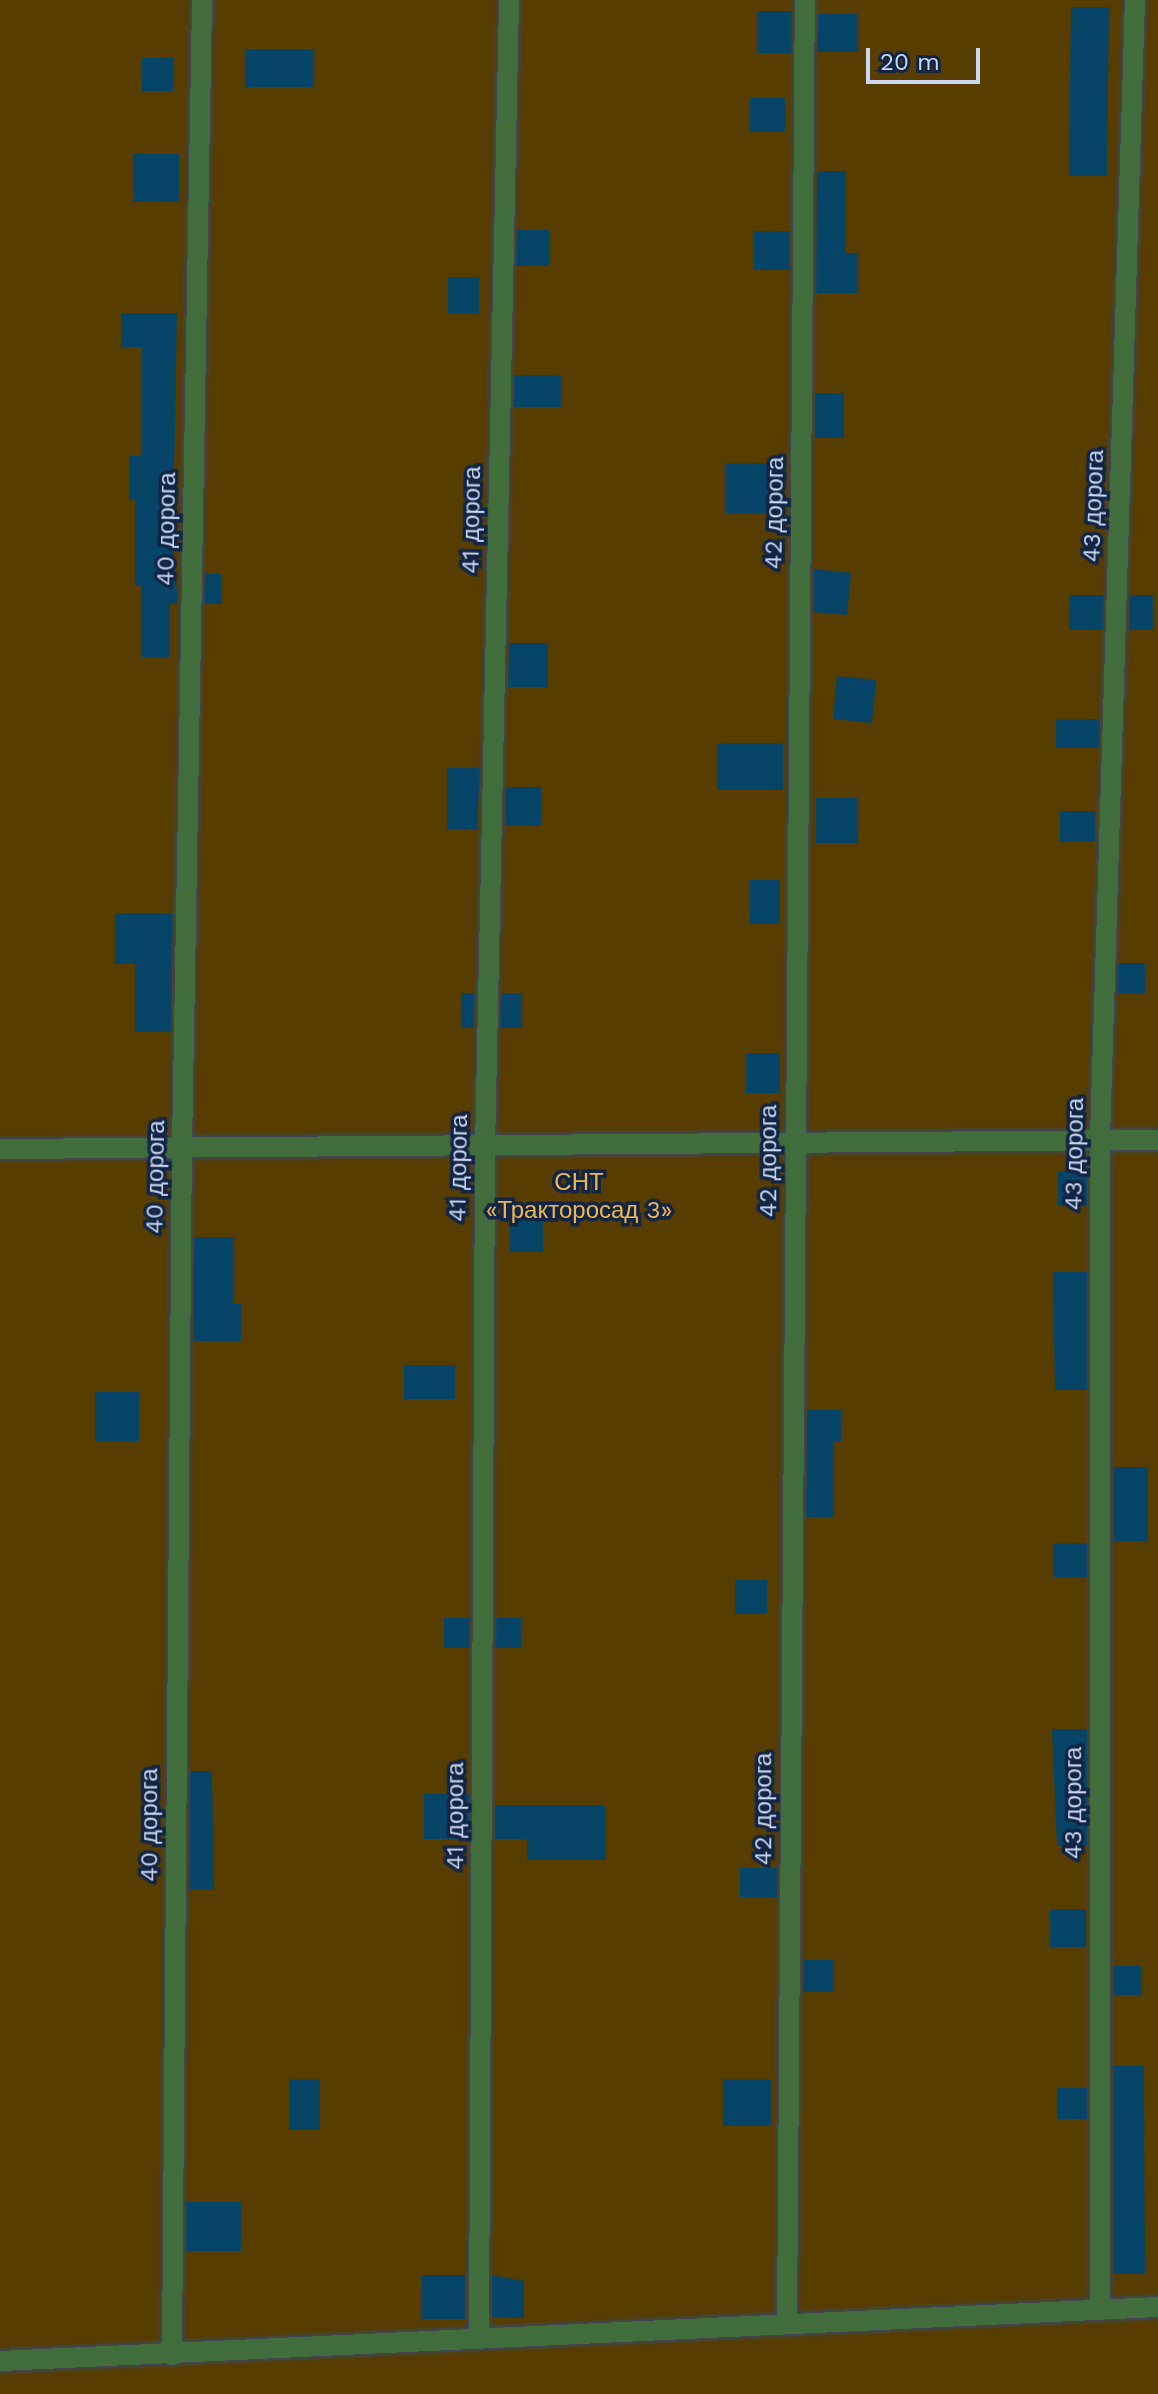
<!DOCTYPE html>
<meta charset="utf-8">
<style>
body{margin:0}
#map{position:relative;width:1158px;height:2394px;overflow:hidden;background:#1c2f51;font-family:"Work Sans",sans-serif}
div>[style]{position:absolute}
.green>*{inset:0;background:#583d00}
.building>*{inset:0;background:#064568}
.roads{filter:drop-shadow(0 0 2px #384a6a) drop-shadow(0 0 2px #384a6a)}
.street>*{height:20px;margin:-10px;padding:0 10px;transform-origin:10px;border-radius:10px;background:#416c3b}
span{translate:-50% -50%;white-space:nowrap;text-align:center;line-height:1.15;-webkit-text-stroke:7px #122546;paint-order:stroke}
.street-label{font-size:24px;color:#cbd8ee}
.park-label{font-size:24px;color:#eeb84f}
.scale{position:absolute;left:866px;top:48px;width:114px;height:36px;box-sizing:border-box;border:4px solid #cbd8ee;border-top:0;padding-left:10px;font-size:24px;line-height:28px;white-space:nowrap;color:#cbd8ee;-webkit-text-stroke:6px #122546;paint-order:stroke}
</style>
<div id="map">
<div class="green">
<div style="clip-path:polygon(0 0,1158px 0,1158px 2394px,0 2394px)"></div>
</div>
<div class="building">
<div style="clip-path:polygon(1071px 7px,1109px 7px,1107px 176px,1069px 176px)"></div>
<div style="clip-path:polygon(758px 11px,792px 11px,792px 53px,758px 53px)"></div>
<div style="clip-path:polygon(818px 14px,858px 14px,858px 52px,818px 52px)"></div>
<div style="clip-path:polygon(245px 49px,314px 49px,314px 87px,245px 87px)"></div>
<div style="clip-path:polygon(142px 58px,173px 58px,173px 91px,142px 91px)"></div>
<div style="clip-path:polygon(750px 98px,785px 98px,785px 132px,750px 132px)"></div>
<div style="clip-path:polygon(133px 154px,179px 154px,179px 202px,133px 202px)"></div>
<div style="clip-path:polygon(817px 171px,846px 171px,846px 253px,858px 253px,858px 293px,816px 293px)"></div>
<div style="clip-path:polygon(517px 230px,549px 230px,549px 266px,516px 266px)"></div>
<div style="clip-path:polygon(754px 231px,790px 231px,790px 270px,754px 270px)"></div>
<div style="clip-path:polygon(448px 277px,479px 277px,479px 313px,448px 313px)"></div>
<div style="clip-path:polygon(121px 313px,177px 313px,173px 542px,178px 604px,170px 604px,170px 657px,141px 657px,141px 586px,135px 586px,135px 499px,129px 499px,129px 456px,142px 456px,142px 347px,121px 347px)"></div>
<div style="clip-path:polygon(514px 375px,562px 375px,562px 407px,514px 407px)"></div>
<div style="clip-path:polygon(815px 393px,844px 393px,844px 438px,815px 438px)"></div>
<div style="clip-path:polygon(726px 463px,767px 463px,767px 513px,726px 513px)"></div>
<div style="clip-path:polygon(814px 569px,851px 573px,847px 615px,813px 612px)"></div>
<div style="clip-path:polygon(205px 574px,222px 574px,222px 604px,204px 604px)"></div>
<div style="clip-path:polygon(1069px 595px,1104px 595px,1103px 630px,1069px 630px)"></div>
<div style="clip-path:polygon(1130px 595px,1153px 595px,1153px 630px,1129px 630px)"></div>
<div style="clip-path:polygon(509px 643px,548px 643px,548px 687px,508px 687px)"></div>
<div style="clip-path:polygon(837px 676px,876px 680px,872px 723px,833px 719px)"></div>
<div style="clip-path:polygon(1056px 719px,1100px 719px,1099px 748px,1056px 748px)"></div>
<div style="clip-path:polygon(717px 743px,783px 743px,783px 790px,717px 790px)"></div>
<div style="clip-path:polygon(447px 768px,480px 768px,477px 829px,447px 829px)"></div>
<div style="clip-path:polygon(506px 787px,541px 787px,541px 826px,505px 826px)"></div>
<div style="clip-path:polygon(816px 798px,858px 798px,858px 843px,816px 843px)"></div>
<div style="clip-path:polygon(1060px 811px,1095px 811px,1095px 842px,1060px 842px)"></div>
<div style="clip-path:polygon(750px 880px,780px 880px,780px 924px,750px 924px)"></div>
<div style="clip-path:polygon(115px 913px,173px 913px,171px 1032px,135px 1032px,135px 964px,115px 964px)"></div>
<div style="clip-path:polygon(1118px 963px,1145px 963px,1145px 993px,1117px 993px)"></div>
<div style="clip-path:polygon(461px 993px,475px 993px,474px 1028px,461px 1028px)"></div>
<div style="clip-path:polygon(501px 993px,522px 993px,522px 1028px,500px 1028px)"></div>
<div style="clip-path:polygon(746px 1053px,780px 1053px,780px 1093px,746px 1093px)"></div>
<div style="clip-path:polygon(1058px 1172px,1087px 1172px,1087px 1206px,1058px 1206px)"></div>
<div style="clip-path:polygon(510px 1213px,543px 1213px,543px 1252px,510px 1252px)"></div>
<div style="clip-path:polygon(194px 1237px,234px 1237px,234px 1304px,241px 1304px,241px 1341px,193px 1341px)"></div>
<div style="clip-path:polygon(1053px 1272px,1087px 1272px,1087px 1390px,1055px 1390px)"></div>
<div style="clip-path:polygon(404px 1365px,455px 1365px,455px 1399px,404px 1399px)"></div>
<div style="clip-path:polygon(95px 1392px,139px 1392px,139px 1441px,95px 1441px)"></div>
<div style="clip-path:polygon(807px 1410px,841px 1410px,841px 1442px,834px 1442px,834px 1517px,806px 1517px)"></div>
<div style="clip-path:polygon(1114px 1467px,1148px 1467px,1148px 1541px,1114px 1541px)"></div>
<div style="clip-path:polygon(1053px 1543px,1087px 1543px,1087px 1577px,1053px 1577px)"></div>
<div style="clip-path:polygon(735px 1580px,767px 1580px,767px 1614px,735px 1614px)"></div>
<div style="clip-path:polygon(444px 1618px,470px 1618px,469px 1648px,444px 1648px)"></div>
<div style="clip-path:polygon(496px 1618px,521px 1618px,521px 1648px,495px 1648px)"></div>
<div style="clip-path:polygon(1052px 1729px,1087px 1729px,1087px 1846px,1057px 1846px)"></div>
<div style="clip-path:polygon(190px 1771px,212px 1771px,214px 1889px,189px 1889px)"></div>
<div style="clip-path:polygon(424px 1794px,469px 1794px,469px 1839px,424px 1839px)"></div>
<div style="clip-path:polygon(495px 1805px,605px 1805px,605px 1860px,527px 1860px,527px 1839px,495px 1839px)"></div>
<div style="clip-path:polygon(740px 1868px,778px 1868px,777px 1897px,740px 1897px)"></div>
<div style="clip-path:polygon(1050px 1909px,1086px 1909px,1086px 1947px,1050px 1947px)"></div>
<div style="clip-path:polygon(803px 1960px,834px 1960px,834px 1992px,803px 1992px)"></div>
<div style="clip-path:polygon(1113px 1966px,1142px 1966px,1142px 1995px,1113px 1995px)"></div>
<div style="clip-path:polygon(1113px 2066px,1144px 2066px,1145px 2274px,1113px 2274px)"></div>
<div style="clip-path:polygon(289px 2079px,320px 2079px,320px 2130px,289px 2130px)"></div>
<div style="clip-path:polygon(723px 2079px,771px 2079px,771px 2126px,723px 2126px)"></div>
<div style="clip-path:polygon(1057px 2088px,1087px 2088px,1087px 2119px,1057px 2119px)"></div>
<div style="clip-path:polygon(186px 2202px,241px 2202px,241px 2251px,186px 2251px)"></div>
<div style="clip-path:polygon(422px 2275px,466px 2275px,465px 2319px,422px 2319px)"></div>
<div style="clip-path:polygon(492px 2275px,524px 2281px,524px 2318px,492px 2318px)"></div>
</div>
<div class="roads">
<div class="street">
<div style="left:0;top:1149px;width:1158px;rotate:-0.45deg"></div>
<div style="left:1100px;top:2310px;width:1172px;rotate:-90deg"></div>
<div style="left:1100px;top:1138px;width:1139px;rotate:-88.24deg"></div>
<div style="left:787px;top:2323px;width:2323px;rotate:-89.56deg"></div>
<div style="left:479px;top:2337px;width:1189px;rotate:-89.71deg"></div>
<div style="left:485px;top:1148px;width:1148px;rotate:-88.8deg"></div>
<div style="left:172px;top:2355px;width:1207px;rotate:-89.53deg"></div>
<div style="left:182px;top:1148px;width:1148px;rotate:-89deg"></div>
<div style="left:0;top:2361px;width:1159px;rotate:-2.67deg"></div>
</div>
</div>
<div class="street-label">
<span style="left:1094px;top:506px;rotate:-88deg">43 дорога</span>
<span style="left:775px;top:513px;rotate:-89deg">42 дорога</span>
<span style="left:472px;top:520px;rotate:-89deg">41 дорога</span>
<span style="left:167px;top:529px;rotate:-89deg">40 дорога</span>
<span style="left:1075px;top:1154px;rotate:-89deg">43 дорога</span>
<span style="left:769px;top:1161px;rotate:-90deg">42 дорога</span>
<span style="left:459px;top:1168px;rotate:-89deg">41 дорога</span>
<span style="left:156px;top:1177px;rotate:-89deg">40 дорога</span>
<span style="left:1074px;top:1803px;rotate:-90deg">43 дорога</span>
<span style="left:764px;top:1809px;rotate:-90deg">42 дорога</span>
<span style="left:456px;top:1816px;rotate:-90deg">41 дорога</span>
<span style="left:150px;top:1825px;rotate:-90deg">40 дорога</span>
</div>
<div class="park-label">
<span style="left:579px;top:1197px">СНТ<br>«Тракторосад 3»</span>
</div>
<div class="scale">20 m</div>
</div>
